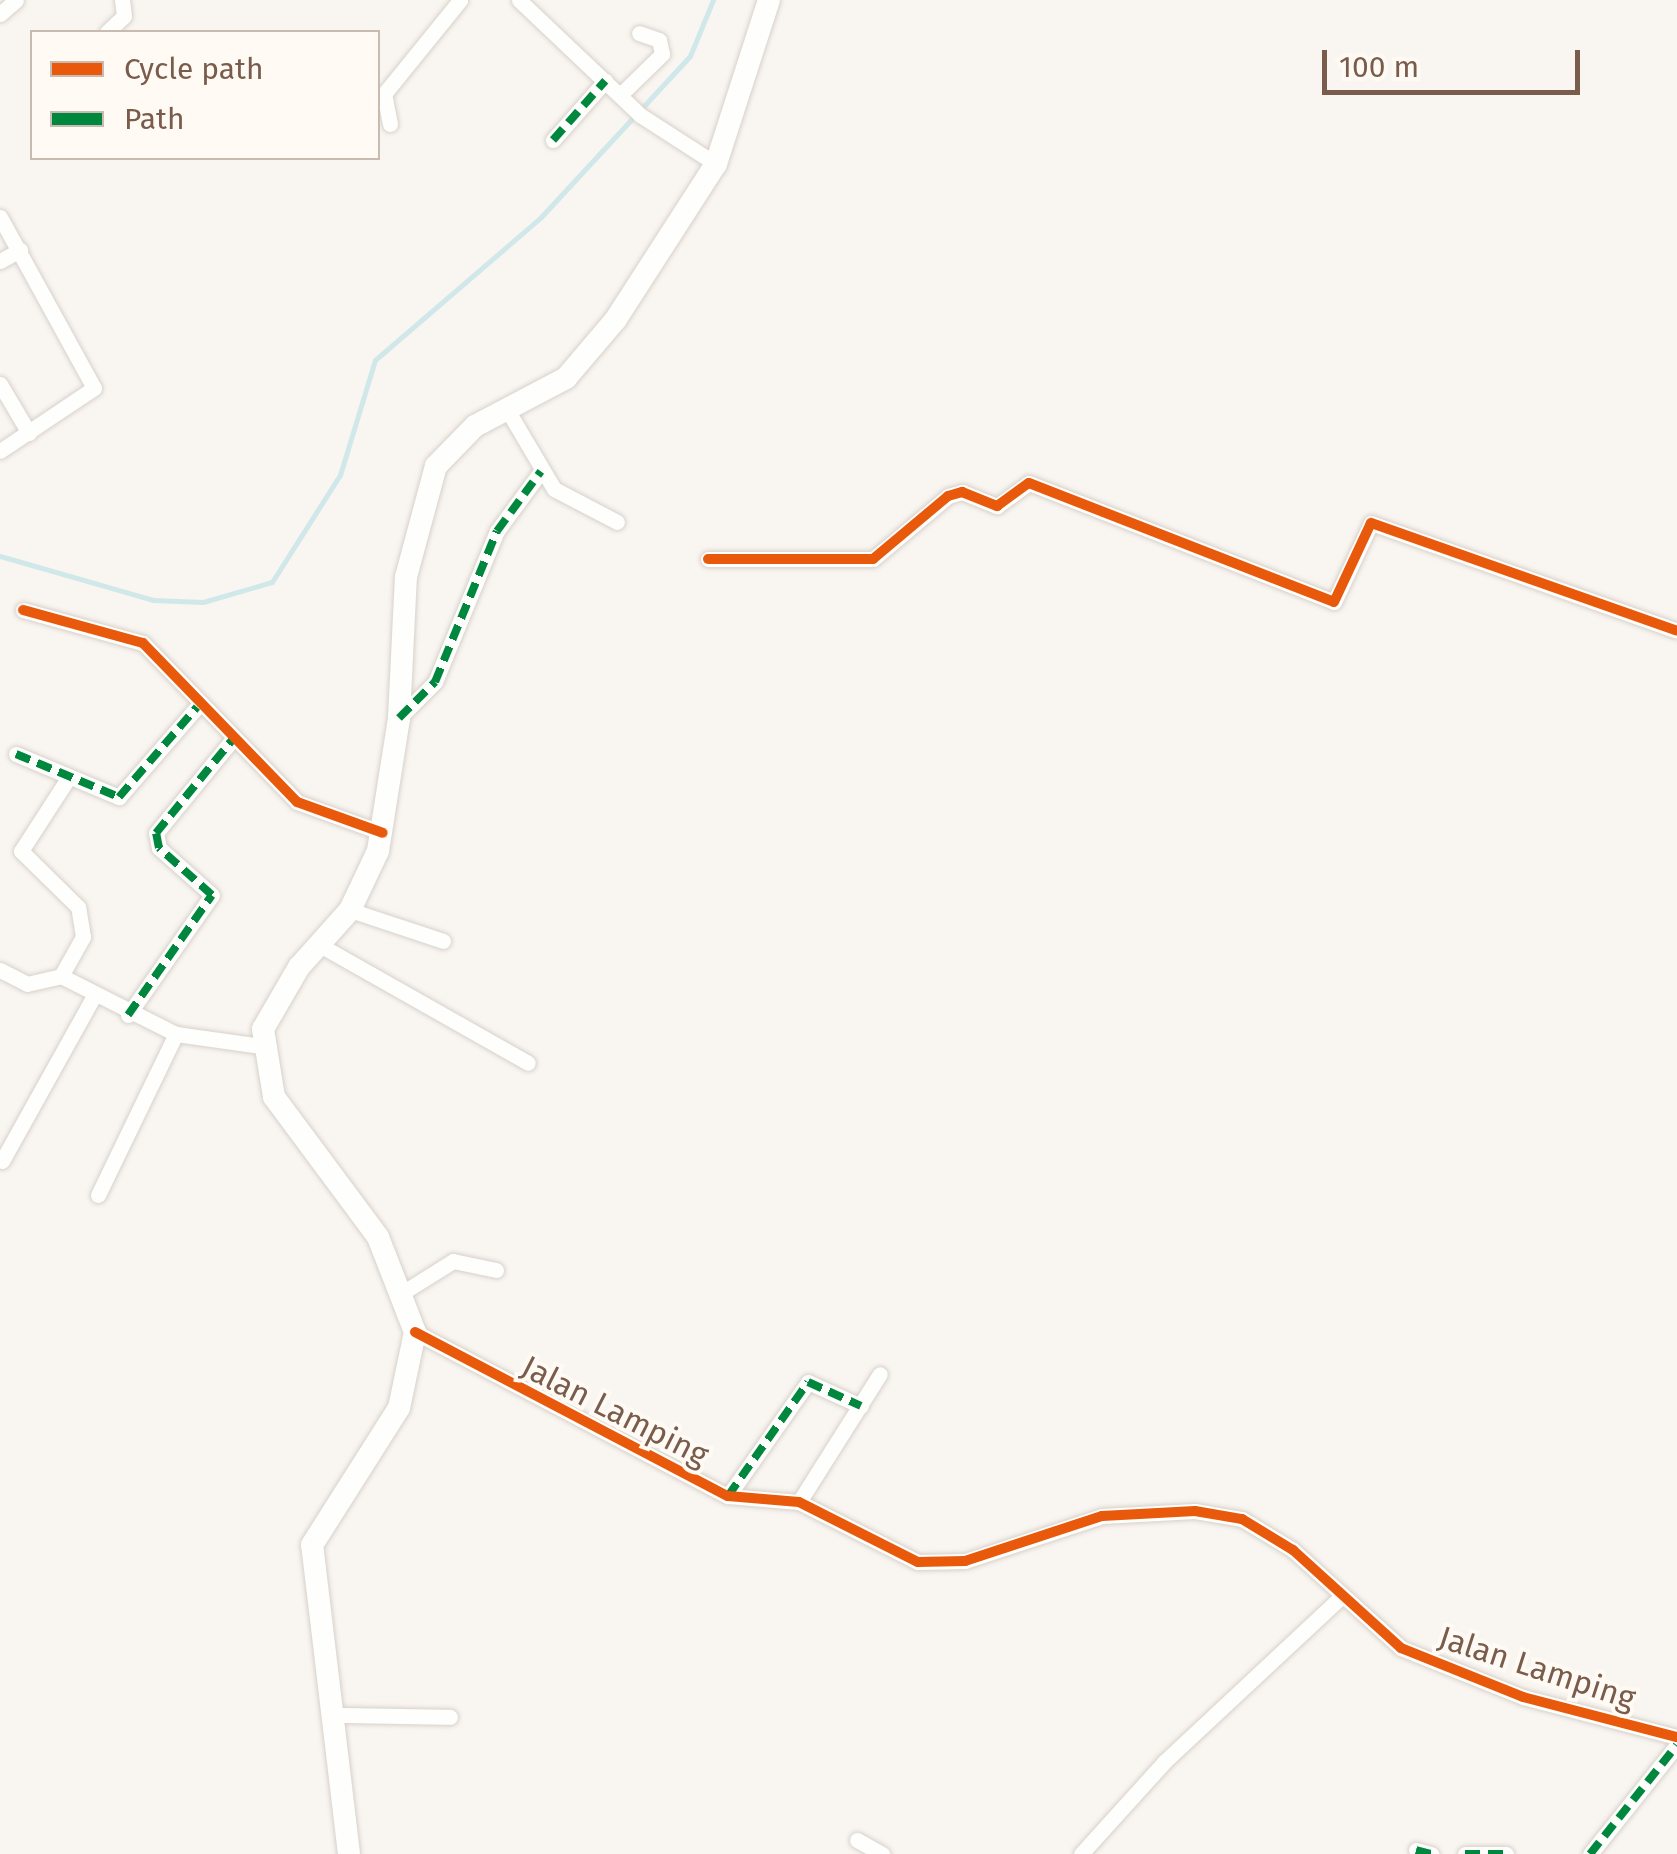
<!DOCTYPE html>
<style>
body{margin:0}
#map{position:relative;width:1677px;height:1854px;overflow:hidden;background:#f9f5f0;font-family:"Fira Sans",sans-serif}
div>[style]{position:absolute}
.stream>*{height:5px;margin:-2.5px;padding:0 2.5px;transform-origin:2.5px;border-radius:2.5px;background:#d0e8ea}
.roads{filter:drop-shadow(0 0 2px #d7d1cb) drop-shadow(0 0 2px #d7d1cb)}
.minor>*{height:15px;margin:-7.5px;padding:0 7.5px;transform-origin:7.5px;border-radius:7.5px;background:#fefefd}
.secondary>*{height:22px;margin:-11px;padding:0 11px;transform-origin:11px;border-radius:11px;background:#fefefd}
.quiet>*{height:8px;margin-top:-4px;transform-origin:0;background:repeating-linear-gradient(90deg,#00873e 0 15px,transparent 0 23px)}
.cycleway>*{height:10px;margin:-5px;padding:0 5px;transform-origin:5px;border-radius:5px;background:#e8590c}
span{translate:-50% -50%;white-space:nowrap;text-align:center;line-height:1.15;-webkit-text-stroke:8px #fffaf3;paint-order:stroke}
.street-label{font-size:32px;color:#7a5c4d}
.legend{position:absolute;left:30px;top:30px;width:350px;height:130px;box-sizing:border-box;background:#fffaf3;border:2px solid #cabbb1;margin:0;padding:12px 18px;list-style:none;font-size:30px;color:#7a5c4d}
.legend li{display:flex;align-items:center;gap:20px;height:50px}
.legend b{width:50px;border:2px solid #cabbb1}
.scale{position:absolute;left:1322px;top:50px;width:258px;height:45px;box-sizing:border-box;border:5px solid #7a5c4d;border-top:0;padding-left:12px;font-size:30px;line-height:35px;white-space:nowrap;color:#7a5c4d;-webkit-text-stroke:8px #fffaf3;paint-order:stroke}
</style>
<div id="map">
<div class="stream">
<div style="left:0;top:556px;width:159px;rotate:16deg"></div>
<div style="left:153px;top:600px;width:50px;rotate:2.3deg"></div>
<div style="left:203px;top:602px;width:72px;rotate:-16.2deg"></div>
<div style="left:272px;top:582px;width:127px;rotate:-57.6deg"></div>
<div style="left:340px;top:475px;width:120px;rotate:-73.1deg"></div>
<div style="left:375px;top:360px;width:219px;rotate:-40.7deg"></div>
<div style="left:541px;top:217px;width:219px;rotate:-47.2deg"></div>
<div style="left:690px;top:56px;width:61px;rotate:-67.7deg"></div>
</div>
<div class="roads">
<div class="minor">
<div style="left:519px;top:0;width:167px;rotate:43.5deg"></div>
<div style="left:640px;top:115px;width:90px;rotate:32.8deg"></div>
<div style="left:0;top:14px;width:21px;rotate:-41deg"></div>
<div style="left:107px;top:32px;width:23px;rotate:-43deg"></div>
<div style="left:124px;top:16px;width:16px;rotate:-97deg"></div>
<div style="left:620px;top:95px;width:59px;rotate:-44.3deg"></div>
<div style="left:662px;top:54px;width:14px;rotate:-102deg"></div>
<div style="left:659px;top:40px;width:21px;rotate:-161deg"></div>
<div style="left:390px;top:124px;width:31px;rotate:-101deg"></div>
<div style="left:384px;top:94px;width:121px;rotate:-51deg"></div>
<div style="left:553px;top:140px;width:79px;rotate:-48.6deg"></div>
<div style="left:0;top:217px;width:195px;rotate:61.2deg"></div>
<div style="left:94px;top:388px;width:113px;rotate:146.2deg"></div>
<div style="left:0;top:261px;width:23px;rotate:-29deg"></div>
<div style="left:0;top:384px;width:57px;rotate:59.4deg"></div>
<div style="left:505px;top:406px;width:96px;rotate:59.4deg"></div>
<div style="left:554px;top:489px;width:71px;rotate:27.6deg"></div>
<div style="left:708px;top:559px;width:165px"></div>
<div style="left:873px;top:559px;width:98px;rotate:-40deg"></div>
<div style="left:948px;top:496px;width:15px;rotate:-16deg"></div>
<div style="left:962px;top:492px;width:38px;rotate:22deg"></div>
<div style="left:997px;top:506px;width:39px;rotate:-36deg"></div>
<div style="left:1029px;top:483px;width:327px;rotate:21.3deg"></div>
<div style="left:1334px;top:602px;width:87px;rotate:-64.9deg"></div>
<div style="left:1371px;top:523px;width:324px;rotate:19.4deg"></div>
<div style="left:23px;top:610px;width:124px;rotate:15.4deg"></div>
<div style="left:143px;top:643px;width:221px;rotate:45.9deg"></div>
<div style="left:297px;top:802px;width:91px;rotate:19.8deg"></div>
<div style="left:399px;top:718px;width:51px;rotate:-45deg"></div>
<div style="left:435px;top:682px;width:163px;rotate:-67.7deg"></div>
<div style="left:497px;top:531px;width:74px;rotate:-53.7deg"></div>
<div style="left:16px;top:754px;width:112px;rotate:22.7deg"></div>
<div style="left:119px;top:797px;width:119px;rotate:-49.1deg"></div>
<div style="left:350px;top:910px;width:98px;rotate:18.4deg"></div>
<div style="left:325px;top:948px;width:233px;rotate:29.5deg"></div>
<div style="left:0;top:970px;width:30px;rotate:27deg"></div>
<div style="left:27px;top:984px;width:35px;rotate:-13deg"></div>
<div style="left:61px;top:976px;width:45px;rotate:-60.6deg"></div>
<div style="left:83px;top:937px;width:30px;rotate:-99deg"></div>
<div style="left:78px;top:907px;width:80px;rotate:-135.5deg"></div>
<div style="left:21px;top:851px;width:85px;rotate:-57.1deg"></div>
<div style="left:61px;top:976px;width:129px;rotate:26.8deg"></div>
<div style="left:176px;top:1034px;width:86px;rotate:8deg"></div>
<div style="left:128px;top:1015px;width:146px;rotate:-55deg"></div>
<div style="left:212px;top:895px;width:71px;rotate:-138.4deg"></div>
<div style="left:159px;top:848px;width:15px;rotate:-101deg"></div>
<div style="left:156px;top:833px;width:122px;rotate:-50.7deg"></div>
<div style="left:2px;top:1161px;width:189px;rotate:-60.9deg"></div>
<div style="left:98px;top:1195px;width:179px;rotate:-64.2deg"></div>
<div style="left:402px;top:1293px;width:60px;rotate:-32.1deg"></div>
<div style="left:453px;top:1261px;width:44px;rotate:11.8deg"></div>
<div style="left:415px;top:1332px;width:353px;rotate:27.7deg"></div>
<div style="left:728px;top:1496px;width:71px;rotate:4.8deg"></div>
<div style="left:799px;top:1502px;width:133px;rotate:26.8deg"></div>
<div style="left:918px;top:1562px;width:47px;rotate:-1.2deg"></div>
<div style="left:965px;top:1561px;width:144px;rotate:-18.2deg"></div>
<div style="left:1102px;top:1516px;width:93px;rotate:-3.1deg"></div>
<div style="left:1195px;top:1511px;width:48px;rotate:9.7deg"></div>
<div style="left:1242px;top:1519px;width:60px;rotate:31.3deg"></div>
<div style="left:1293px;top:1550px;width:146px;rotate:42.2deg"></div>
<div style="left:1401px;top:1648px;width:131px;rotate:21.9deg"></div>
<div style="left:1523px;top:1697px;width:159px;rotate:14.6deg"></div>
<div style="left:728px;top:1496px;width:139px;rotate:-54.9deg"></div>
<div style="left:808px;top:1382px;width:58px;rotate:24.4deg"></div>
<div style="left:799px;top:1502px;width:151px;rotate:-57.7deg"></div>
<div style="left:338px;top:1715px;width:112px;rotate:1deg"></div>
<div style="left:857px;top:1840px;width:29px;rotate:29deg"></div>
<div style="left:1416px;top:1850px;width:16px;rotate:15deg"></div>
<div style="left:1081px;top:1854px;width:124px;rotate:-47.9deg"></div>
<div style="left:1164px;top:1762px;width:241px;rotate:-43deg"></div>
<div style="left:1465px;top:1854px;width:41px"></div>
<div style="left:1590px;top:1854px;width:139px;rotate:-51.4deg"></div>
</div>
<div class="secondary">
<div style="left:349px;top:1854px;width:311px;rotate:-96.8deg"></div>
<div style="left:312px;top:1545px;width:162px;rotate:-57.6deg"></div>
<div style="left:399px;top:1408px;width:78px;rotate:-78.1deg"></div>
<div style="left:415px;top:1332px;width:102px;rotate:-111.3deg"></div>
<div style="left:378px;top:1237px;width:174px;rotate:-126.6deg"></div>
<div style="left:274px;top:1097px;width:69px;rotate:-99.2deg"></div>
<div style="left:263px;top:1029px;width:72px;rotate:-59.9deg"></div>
<div style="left:299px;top:967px;width:76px;rotate:-48.2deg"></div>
<div style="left:350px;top:910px;width:65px;rotate:-64.6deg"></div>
<div style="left:378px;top:851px;width:135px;rotate:-81deg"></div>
<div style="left:399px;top:718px;width:141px;rotate:-87.2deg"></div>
<div style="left:406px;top:577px;width:115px;rotate:-74.9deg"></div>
<div style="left:436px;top:466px;width:56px;rotate:-45.7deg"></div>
<div style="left:475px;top:426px;width:103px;rotate:-27.8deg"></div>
<div style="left:566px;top:378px;width:77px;rotate:-49.7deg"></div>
<div style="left:616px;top:319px;width:184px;rotate:-57.2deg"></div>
<div style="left:716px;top:164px;width:172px;rotate:-72.1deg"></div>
</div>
</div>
<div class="quiet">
<div style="left:553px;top:140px;width:79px;rotate:-48.6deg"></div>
<div style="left:399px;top:718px;width:51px;rotate:-45deg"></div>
<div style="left:435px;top:682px;width:163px;rotate:-67.7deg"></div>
<div style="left:497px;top:531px;width:74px;rotate:-53.7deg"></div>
<div style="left:16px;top:754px;width:112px;rotate:22.7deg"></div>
<div style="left:119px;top:797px;width:119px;rotate:-49.1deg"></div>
<div style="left:128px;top:1015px;width:146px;rotate:-55deg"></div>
<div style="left:212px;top:895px;width:71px;rotate:-138.4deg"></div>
<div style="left:159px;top:848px;width:15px;rotate:-101deg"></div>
<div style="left:156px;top:833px;width:122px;rotate:-50.7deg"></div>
<div style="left:728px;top:1496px;width:139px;rotate:-54.9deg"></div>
<div style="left:808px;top:1382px;width:58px;rotate:24.4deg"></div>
<div style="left:1416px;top:1850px;width:16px;rotate:15deg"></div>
<div style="left:1465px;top:1854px;width:41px"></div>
<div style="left:1590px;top:1854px;width:139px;rotate:-51.4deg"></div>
</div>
<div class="cycleway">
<div style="left:708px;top:559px;width:165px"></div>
<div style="left:873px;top:559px;width:98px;rotate:-40deg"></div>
<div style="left:948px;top:496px;width:15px;rotate:-16deg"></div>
<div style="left:962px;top:492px;width:38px;rotate:22deg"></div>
<div style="left:997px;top:506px;width:39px;rotate:-36deg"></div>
<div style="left:1029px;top:483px;width:327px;rotate:21.3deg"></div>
<div style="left:1334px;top:602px;width:87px;rotate:-64.9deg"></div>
<div style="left:1371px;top:523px;width:324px;rotate:19.4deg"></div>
<div style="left:23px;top:610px;width:124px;rotate:15.4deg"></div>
<div style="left:143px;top:643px;width:221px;rotate:45.9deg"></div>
<div style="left:297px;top:802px;width:91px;rotate:19.8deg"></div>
<div style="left:415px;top:1332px;width:353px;rotate:27.7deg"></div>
<div style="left:728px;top:1496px;width:71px;rotate:4.8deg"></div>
<div style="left:799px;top:1502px;width:133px;rotate:26.8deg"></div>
<div style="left:918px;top:1562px;width:47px;rotate:-1.2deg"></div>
<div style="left:965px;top:1561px;width:144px;rotate:-18.2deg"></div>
<div style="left:1102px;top:1516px;width:93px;rotate:-3.1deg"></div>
<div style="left:1195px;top:1511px;width:48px;rotate:9.7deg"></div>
<div style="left:1242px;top:1519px;width:60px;rotate:31.3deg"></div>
<div style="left:1293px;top:1550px;width:146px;rotate:42.2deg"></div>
<div style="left:1401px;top:1648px;width:131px;rotate:21.9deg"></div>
<div style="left:1523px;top:1697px;width:159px;rotate:14.6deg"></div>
</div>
<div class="street-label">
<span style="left:615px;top:1411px;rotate:27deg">Jalan Lamping</span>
<span style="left:1537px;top:1668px;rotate:18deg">Jalan Lamping</span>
</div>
<ul class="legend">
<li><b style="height:12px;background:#e8590c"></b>Cycle path</li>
<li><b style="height:12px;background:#00873e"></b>Path</li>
</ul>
<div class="scale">100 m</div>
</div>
